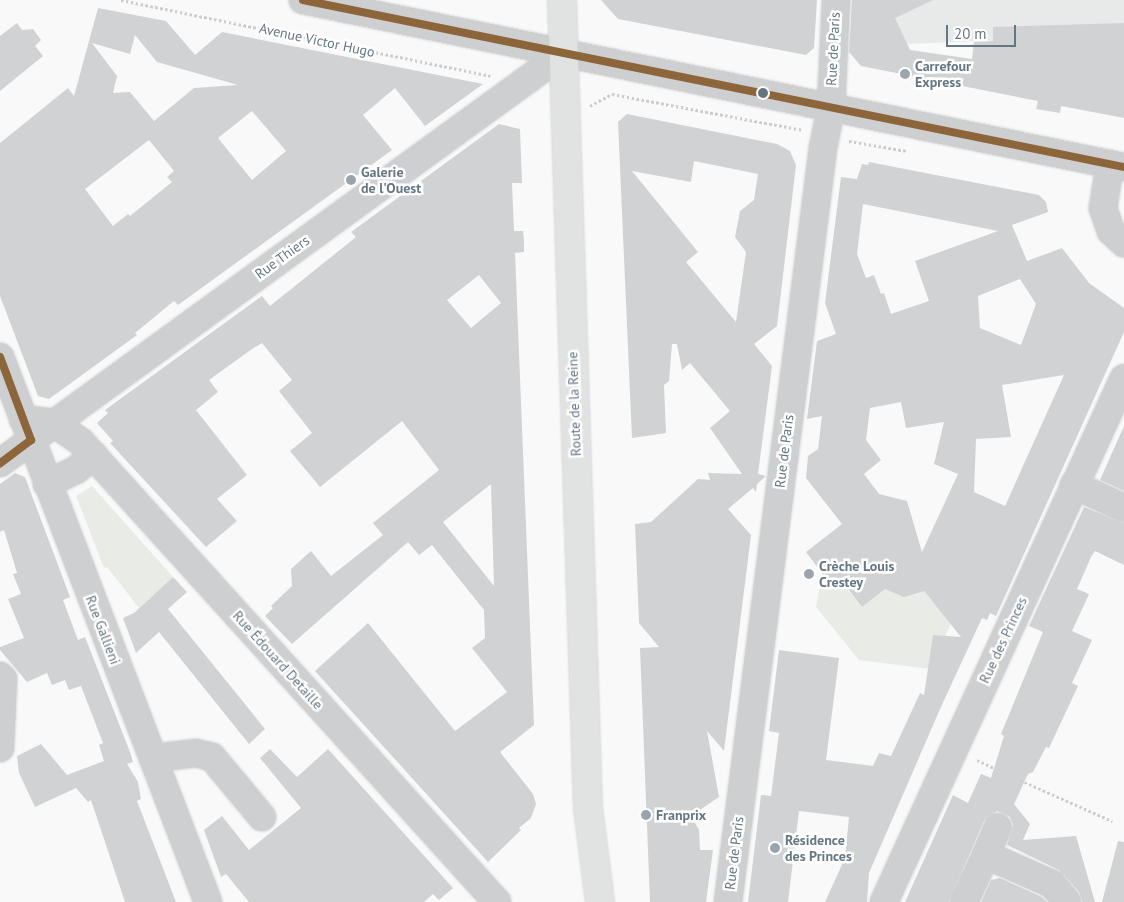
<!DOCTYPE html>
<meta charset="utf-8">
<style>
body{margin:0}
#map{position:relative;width:1124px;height:902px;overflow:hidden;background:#f9f9f9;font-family:"PT Sans",sans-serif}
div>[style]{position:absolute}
.built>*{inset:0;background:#e8e9e9}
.green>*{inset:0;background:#e8ebe6}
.building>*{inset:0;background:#d0d2d3}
.path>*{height:3px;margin-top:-1.5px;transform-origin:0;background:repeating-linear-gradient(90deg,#cbcccd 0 2.5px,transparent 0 5px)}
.roads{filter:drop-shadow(0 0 1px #d5d6d7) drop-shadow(0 0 1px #d5d6d7)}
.minor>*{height:28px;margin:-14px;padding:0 14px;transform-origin:14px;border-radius:14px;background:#cecfd0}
.major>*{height:28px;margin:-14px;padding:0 14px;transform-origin:14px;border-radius:14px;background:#e1e2e2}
.bus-1>*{height:8px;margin:-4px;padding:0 4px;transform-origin:4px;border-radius:4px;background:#8d653a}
.dots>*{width:14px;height:14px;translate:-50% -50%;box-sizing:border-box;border:2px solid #fff;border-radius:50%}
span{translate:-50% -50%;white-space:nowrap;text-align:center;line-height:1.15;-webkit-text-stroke:5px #fff;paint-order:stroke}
.street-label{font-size:14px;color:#657683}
.poi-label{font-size:14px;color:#657683;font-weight:700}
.left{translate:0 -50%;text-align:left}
.scale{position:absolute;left:946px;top:25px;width:70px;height:22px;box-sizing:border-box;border:2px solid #657683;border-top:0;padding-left:6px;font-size:15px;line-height:18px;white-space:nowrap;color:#657683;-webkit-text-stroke:4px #fff;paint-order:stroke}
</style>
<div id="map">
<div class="built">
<div style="clip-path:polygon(852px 0,1124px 0,1124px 36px,850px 46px)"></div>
</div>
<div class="green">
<div style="clip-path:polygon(92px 486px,173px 577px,139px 608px,107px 567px,104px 568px,76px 496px)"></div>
<div style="clip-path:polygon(843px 584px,862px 607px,886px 588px,904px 597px,922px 589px,935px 605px,960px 604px,930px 669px,859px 660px,816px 607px,820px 585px,834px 588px)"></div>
</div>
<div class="building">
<div style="clip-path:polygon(601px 0,817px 0,814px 48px,806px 55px,618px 19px)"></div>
<div style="clip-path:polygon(852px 0,933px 0,895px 18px,910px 50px,972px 59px,974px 42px,993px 41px,993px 27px,1124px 23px,1124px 118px,1061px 106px,1060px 113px,1036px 109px,1038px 101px,861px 66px,849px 52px)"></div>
<div style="clip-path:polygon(evenodd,98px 8px,166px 21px,195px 55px,222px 32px,483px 84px,425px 126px,395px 88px,363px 115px,392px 150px,178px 305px,174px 301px,135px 333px,137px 335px,49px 399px,38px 396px,0 296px,0 143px,68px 88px,74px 96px,98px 8px,135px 35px,157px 62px,238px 85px,194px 88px,154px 121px,130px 92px,113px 93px,117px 76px,92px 43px,130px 54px,135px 35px,98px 8px,252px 111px,286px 151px,252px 180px,218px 138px,252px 111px,98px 8px,149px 140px,174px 171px,167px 177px,172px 182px,130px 216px,128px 214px,113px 226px,85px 189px,149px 140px)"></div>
<div style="clip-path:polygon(17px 23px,22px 30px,33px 29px,41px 40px,35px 46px,43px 56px,0 91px,0 36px)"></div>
<div style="clip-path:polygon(evenodd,627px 114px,777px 144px,790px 151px,796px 165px,777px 326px,754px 344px,772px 366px,758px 474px,766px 476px,757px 484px,756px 492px,753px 488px,728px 509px,751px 535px,724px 751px,707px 731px,719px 797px,691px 816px,699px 830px,700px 850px,713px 850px,706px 902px,650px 902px,640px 648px,659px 647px,639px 623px,635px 524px,651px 522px,698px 479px,710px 480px,708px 473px,742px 474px,710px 428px,730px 411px,690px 363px,682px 370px,677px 344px,672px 344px,669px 381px,664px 385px,666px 433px,632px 438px,618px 122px,627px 114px,694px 161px,758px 174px,754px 200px,740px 211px,735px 237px,746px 252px,736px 322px,686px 262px,698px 252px,632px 171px,691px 182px,694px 161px)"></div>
<div style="clip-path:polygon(evenodd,499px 124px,520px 129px,522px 183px,512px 183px,514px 231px,523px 231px,524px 241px,524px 252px,515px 253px,534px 725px,500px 752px,533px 794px,536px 804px,531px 818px,519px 828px,521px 830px,488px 862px,315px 671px,368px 623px,455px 731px,507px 692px,472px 648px,485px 638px,484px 610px,432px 545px,419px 555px,408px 542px,292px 644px,265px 616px,273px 608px,271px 606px,292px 586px,291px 569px,311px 551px,331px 576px,383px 535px,373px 523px,439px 470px,402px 421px,320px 487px,290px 451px,312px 433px,279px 391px,292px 380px,262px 343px,252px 349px,209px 380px,218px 392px,196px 410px,247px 475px,217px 499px,237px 521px,206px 547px,110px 443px,113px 441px,97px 423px,108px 413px,105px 410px,262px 296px,270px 306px,356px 237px,351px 232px,499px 124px,479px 275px,501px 303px,471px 328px,447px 300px,479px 275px,499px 124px,491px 484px,494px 586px,443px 522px,491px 484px)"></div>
<div style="clip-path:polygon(evenodd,869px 162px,1039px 195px,1046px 202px,1048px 212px,1012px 225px,1027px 261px,1062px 248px,1089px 283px,1124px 308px,1124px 332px,996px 616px,990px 613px,987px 620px,982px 618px,940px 709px,869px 873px,867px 902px,825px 902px,845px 858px,849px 817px,799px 811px,788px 902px,748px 902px,761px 795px,771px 796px,779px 733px,769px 731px,779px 650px,839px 658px,826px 760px,873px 766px,879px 753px,891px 756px,920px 693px,924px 695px,933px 635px,961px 637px,924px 591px,904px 597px,885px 589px,862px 607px,845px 585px,833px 588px,806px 552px,842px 524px,806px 478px,808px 456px,818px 449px,822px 416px,807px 419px,817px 341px,836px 334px,825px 303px,841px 177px,857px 179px,862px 164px,868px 165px,869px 162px,863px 204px,998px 231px,915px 261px,929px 301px,891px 314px,884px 293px,881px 294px,874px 275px,866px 278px,857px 254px,863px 204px,869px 162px,1020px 279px,1036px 304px,1021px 345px,980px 328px,978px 296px,1020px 279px,869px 162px,1064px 375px,1005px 506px,974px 492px,976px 439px,1011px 437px,1002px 385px,1064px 375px,869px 162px,901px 402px,906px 428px,944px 422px,934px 464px,958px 474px,922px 552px,907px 501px,879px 494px,864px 474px,881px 460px,866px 440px,870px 408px,901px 402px)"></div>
<div style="clip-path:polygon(1124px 426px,1124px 491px,1100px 480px)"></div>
<div style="clip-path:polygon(15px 473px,25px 477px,70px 597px,63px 600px,78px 640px,85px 637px,130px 752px,133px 762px,127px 764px,138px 782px,141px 799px,137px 801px,176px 902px,125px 902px,91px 800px,88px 802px,76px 788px,35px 807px,19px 773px,17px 756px,41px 744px,67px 775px,104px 761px,99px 745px,103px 743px,81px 686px,69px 690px,65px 680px,52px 685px,47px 673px,27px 682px,0 650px,0 647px,24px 638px,8px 599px,21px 594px,13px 574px,17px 573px,4px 530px,0 532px,0 484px)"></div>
<div style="clip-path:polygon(1084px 507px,1124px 523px,1124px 565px,1095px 551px,1091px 557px,1077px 589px,1089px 594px,1072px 631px,1092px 640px,1072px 683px,1078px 686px,1049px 748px,1046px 747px,1033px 772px,1028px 774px,1014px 804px,1030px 824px,1023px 840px,1076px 836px,1095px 902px,1082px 902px,1079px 892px,1059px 870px,1007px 845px,1013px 825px,1010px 817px,997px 811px,984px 821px,949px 902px,905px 902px,953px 795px,968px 803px,981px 774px,991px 778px,1004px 736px,1001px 734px,1043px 632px,1029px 626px)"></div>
<div style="clip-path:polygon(173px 577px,187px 592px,168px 609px,265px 729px,249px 744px,159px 632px,136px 653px,123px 618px,134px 613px)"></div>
<div style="clip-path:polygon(270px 749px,297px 777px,328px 749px,453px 888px,439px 900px,433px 894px,424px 902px,249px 902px,226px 874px,221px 877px,204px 830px,222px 816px,249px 850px,301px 808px,260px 758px)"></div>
<div style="clip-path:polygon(1118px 841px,1124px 842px,1124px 902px,1102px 902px)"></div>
<div style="clip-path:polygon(1000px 878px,1042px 897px,1047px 902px,981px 902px,991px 880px)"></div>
</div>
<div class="path">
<div style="left:121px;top:0;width:377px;rotate:11.6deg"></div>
<div style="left:590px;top:106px;width:25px;rotate:-29deg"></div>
<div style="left:612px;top:94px;width:193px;rotate:10.7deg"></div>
<div style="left:849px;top:141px;width:59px;rotate:9.8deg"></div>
<div style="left:977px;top:760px;width:19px;rotate:25deg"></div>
<div style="left:1020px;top:780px;width:101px;rotate:24deg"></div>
</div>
<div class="roads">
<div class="minor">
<div style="left:303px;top:0;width:838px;rotate:11.5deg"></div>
<div style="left:1110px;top:164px;width:45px;rotate:99deg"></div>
<div style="left:1103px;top:208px;width:24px;rotate:71deg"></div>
<div style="left:1111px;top:231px;width:18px;rotate:43deg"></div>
<div style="left:0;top:357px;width:583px;rotate:69.11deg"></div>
<div style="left:23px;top:419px;width:31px;rotate:7deg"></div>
<div style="left:54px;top:423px;width:33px;rotate:35deg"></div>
<div style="left:81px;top:442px;width:620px;rotate:47.88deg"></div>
<div style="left:0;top:463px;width:697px;rotate:-36.02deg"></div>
<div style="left:47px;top:484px;width:32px;rotate:-26deg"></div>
<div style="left:76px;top:470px;width:23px;rotate:-40deg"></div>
<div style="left:1074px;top:485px;width:55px;rotate:24.7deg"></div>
<div style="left:0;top:676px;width:4px;rotate:45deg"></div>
<div style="left:3px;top:679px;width:69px;rotate:92.5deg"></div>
<div style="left:153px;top:758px;width:43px;rotate:-6.6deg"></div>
<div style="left:196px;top:753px;width:16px;rotate:14deg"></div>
<div style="left:212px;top:757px;width:78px;rotate:50.2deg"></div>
<div style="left:986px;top:855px;width:30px;rotate:-67deg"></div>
<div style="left:728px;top:902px;width:760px;rotate:-82.82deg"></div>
<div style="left:823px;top:148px;width:41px;rotate:-78.7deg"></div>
<div style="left:831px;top:108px;width:108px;rotate:-87.3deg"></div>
<div style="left:884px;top:902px;width:576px;rotate:-65.39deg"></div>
<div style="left:964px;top:902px;width:52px;rotate:-64.9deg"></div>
<div style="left:986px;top:855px;width:72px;rotate:23.7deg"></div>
<div style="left:1052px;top:884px;width:23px;rotate:50deg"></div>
</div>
<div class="major">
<div style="left:562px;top:0;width:808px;rotate:88.16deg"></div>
<div style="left:588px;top:808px;width:95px;rotate:82.7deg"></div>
</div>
</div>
<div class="bus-1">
<div style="left:303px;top:0;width:838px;rotate:11.5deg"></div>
<div style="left:0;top:357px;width:89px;rotate:69.5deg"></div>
<div style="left:31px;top:440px;width:39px;rotate:143deg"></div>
</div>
<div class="dots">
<div style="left:905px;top:74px;background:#99a4ac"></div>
<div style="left:763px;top:93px;background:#657683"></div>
<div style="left:351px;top:180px;background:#99a4ac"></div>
<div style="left:809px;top:574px;background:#99a4ac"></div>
<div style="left:646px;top:815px;background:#99a4ac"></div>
<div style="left:775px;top:848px;background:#99a4ac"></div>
</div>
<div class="street-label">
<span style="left:317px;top:40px;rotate:12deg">Avenue Victor Hugo</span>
<span style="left:833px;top:49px;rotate:-87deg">Rue de Paris</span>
<span style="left:282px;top:257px;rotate:-36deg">Rue Thiers</span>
<span style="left:574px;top:404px;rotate:-92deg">Route de la Reine</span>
<span style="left:784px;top:451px;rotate:-83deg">Rue de Paris</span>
<span style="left:103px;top:630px;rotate:69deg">Rue Gallieni</span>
<span style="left:1003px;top:640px;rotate:-65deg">Rue des Princes</span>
<span style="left:278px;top:660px;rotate:48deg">Rue Édouard Detaille</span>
<span style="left:734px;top:853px;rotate:-83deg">Rue de Paris</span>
</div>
<div class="poi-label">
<span class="left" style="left:915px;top:74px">Carrefour<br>Express</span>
<span class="left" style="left:361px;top:180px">Galerie<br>de l'Ouest</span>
<span class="left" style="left:819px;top:574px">Crèche Louis<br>Crestey</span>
<span class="left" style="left:656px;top:815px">Franprix</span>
<span class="left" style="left:785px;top:848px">Résidence<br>des Princes</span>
</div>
<div class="scale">20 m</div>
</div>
